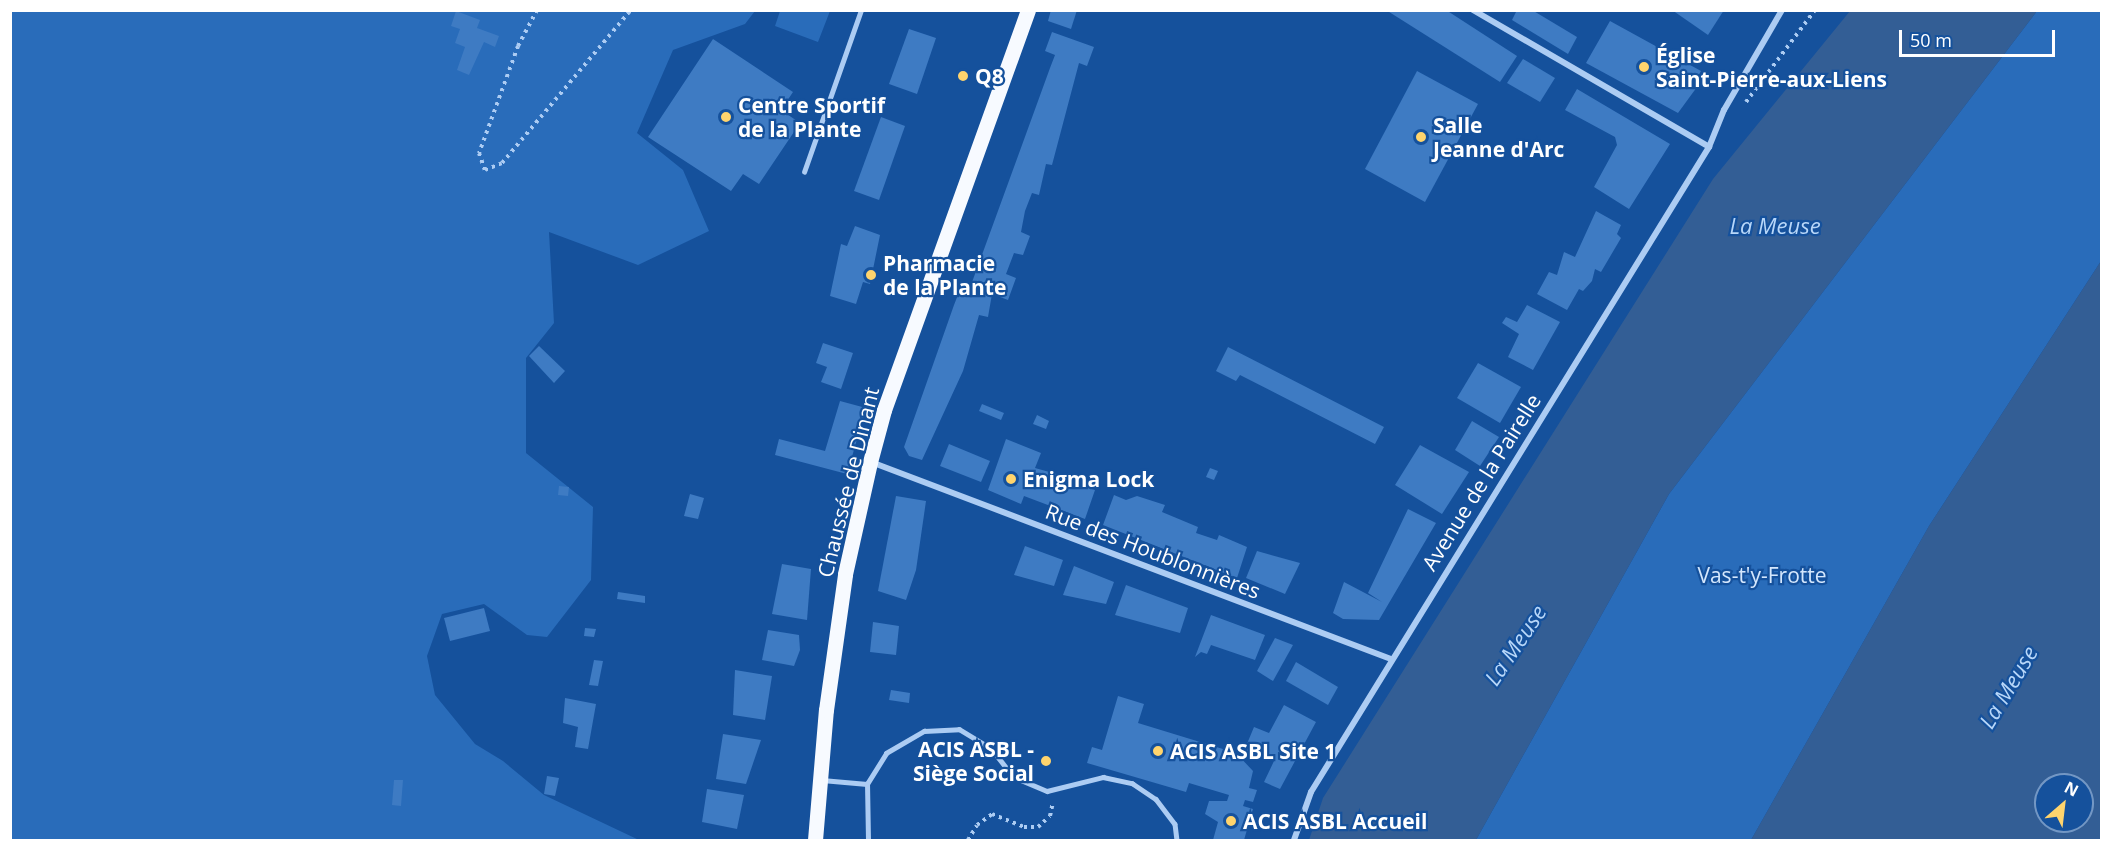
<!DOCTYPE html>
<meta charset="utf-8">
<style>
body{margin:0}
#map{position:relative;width:2112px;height:851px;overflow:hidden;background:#15519c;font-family:"Open Sans",sans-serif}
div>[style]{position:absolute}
.green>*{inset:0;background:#296cba}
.water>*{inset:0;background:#335e95}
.building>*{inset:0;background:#3e7bc3}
.path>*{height:4px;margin-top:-2px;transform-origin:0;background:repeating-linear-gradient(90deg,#acccf3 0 3px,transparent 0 7.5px)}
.service>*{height:4.5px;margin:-2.25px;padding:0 2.25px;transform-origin:2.25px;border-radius:2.25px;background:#acccf3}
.minor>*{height:6px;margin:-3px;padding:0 3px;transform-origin:3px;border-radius:3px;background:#acccf3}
.primary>*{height:15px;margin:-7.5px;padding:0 7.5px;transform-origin:7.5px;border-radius:7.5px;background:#f7faff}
.dots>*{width:16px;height:16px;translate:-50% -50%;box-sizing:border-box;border:3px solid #15519c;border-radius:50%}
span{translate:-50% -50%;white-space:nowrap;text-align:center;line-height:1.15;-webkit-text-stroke:4.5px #15519c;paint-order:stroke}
.poi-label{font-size:21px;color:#fff;font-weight:700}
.left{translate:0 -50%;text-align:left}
.right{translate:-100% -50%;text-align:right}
.street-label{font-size:21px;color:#fff}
.park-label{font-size:21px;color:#d4e7fd}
.water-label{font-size:22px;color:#b8d7f9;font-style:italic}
.frame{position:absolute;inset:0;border:12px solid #fff;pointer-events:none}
.north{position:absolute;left:2034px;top:773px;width:60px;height:60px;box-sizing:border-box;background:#15519c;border:2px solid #7397c4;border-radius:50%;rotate:28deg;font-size:16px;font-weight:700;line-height:24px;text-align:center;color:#fff}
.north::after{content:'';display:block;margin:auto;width:21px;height:27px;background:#ffd46d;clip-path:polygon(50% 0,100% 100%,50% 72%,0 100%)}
.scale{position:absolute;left:1899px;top:30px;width:156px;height:27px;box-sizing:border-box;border:3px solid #fff;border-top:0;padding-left:8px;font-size:18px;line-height:21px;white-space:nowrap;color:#fff;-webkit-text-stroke:4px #15519c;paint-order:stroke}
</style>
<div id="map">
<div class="green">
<div style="clip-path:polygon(10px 11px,755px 11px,745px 24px,673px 50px,637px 133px,683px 170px,709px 231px,638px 265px,549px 232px,554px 323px,526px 358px,526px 453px,593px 507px,591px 580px,547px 637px,527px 635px,484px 604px,442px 614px,427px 656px,435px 695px,475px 744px,503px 761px,544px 795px,639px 840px,11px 840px)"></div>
<div style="clip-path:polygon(780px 11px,780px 10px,830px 11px,818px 42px,775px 26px)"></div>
<div style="clip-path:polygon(2037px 11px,2101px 11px,2101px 261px,1929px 526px,1751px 840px,1476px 840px,1669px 494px)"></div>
</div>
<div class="water">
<div style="clip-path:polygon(1850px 11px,2037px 11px,1669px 494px,1476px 840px,1309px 840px,1323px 798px,1713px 179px)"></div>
<div style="clip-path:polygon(evenodd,2101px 261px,2101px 840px,1751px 840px,1929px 526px,2101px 261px,2046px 785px,2082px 785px,2082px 821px,2046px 821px,2046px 785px)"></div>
</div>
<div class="building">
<div style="clip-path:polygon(1051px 10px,1077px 10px,1071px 29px,1048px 21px)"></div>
<div style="clip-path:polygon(1386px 10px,1446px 10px,1517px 56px,1500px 82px)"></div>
<div style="clip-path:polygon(1517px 10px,1532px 10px,1577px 37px,1568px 54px,1512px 20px)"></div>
<div style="clip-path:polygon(1672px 10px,1724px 10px,1708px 35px)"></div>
<div style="clip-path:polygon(456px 11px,480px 20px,477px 28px,499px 36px,495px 47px,484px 42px,469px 75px,457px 70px,465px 47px,455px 43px,460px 29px,451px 26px)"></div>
<div style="clip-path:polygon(1610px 21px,1701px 71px,1693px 85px,1697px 87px,1678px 113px,1586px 63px)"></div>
<div style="clip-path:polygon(909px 29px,936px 38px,917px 94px,889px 84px)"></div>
<div style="clip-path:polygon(1052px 32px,1094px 47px,1087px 66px,1079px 63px,1052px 165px,1046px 164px,1039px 195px,1032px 193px,1025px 211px,1021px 232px,1030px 236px,1023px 255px,1014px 253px,1006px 274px,1016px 278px,1008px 300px,992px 294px,988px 317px,979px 315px,963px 371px,922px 460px,909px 456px,904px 447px,954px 305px,963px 282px,971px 285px,1050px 68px,1055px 55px,1045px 51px)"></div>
<div style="clip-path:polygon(713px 39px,793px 92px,781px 110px,800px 123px,759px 184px,743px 174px,731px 191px,648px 137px)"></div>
<div style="clip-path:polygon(1523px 59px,1555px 78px,1540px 102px,1507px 83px)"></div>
<div style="clip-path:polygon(1417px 71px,1478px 104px,1425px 202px,1365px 169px)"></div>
<div style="clip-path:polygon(1577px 89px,1670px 144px,1629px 209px,1594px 187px,1617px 145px,1615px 137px,1565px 110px)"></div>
<div style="clip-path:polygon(881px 117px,905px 126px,879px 200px,854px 191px)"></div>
<div style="clip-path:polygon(1596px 211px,1621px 225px,1617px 234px,1621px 238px,1601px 272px,1595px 269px,1592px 281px,1583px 291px,1579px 289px,1567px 310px,1537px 294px,1549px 272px,1557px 275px,1564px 252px,1575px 257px)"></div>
<div style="clip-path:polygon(855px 226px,880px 235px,870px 284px,863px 282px,856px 304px,830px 296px,841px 244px,847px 246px)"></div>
<div style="clip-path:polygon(1527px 305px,1560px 322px,1533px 370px,1508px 357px,1519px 334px,1502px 323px,1506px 317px,1517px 322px)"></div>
<div style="clip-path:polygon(823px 343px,853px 353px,841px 389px,821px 382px,827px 367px,816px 363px)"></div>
<div style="clip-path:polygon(539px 346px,565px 371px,554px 383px,529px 356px)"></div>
<div style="clip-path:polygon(1228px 347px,1384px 427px,1375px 444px,1240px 375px,1236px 381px,1216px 371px)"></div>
<div style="clip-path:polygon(1478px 363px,1521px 387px,1500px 423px,1457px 398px)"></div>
<div style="clip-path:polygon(840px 401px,866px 408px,847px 474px,775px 455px,779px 439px,825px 451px)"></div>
<div style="clip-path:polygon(982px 404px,1004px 413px,1001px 420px,979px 411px)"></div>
<div style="clip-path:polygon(1037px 415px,1049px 421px,1046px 429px,1033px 424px)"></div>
<div style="clip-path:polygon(1472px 421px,1499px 437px,1480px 466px,1455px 450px)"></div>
<div style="clip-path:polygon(1006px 439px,1041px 453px,1035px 468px,1085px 482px,1083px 486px,1095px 490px,1085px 519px,1024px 496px,1021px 504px,988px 490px)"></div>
<div style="clip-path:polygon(949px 444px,990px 461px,981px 482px,940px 466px)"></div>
<div style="clip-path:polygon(1420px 445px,1469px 472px,1442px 514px,1395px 485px)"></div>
<div style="clip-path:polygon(1210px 468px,1218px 471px,1214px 480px,1206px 477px)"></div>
<div style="clip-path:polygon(559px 486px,569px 487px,568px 496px,558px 495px)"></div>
<div style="clip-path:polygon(690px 494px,704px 498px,698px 519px,684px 516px)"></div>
<div style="clip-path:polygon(1114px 495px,1126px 500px,1137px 496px,1165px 505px,1162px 512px,1198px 527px,1196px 533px,1217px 540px,1219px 535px,1247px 547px,1237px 578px,1103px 525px)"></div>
<div style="clip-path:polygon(896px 496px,926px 501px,916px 570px,906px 600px,878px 591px)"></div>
<div style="clip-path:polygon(1408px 509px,1436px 523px,1379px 620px,1343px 619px,1333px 613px,1344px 582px,1382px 602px,1368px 593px)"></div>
<div style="clip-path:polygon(1025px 546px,1063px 560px,1054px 586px,1014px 575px)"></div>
<div style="clip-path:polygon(1257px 551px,1300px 563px,1285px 594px,1246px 578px)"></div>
<div style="clip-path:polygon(782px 564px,811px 569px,807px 620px,772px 614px)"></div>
<div style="clip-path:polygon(1074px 566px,1114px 582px,1106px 604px,1063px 595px)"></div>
<div style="clip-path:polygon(1126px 585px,1188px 608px,1180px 633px,1115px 615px)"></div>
<div style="clip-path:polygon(618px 592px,645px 596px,645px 603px,617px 599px)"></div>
<div style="clip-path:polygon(484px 608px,490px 631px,450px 641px,444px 618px)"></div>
<div style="clip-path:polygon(1211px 615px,1265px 635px,1255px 660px,1211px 645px,1207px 654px,1201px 652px,1195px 657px)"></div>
<div style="clip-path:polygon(873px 622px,899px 626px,896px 655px,870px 652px)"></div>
<div style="clip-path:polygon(585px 628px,596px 629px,594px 637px,584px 636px)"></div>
<div style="clip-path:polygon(768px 630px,799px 635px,800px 650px,794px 666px,762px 660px)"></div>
<div style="clip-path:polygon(1275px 638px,1293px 645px,1273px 681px,1257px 671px)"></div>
<div style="clip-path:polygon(594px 660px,603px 661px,598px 686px,589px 685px)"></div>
<div style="clip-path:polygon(1296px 662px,1338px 687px,1328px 705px,1286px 681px)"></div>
<div style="clip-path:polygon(735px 670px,772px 676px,765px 720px,733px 715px)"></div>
<div style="clip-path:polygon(891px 690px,910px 693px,909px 703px,889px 700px)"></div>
<div style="clip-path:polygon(1118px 696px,1144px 704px,1138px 723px,1236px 753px,1253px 771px,1249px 788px,1257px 790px,1253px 802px,1245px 800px,1243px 806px,1253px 809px,1244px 840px,1213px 840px,1218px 822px,1205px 814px,1209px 801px,1227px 801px,1229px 795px,1189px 783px,1186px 792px,1087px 763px,1092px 747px,1102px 750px)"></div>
<div style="clip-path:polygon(565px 698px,596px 704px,588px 749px,575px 747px,578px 727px,563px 723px)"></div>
<div style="clip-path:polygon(1284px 705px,1316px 722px,1280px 789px,1264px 782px,1274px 761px,1244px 751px,1254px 727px,1269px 733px)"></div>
<div style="clip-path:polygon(723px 734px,761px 740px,746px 784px,716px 779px)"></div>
<div style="clip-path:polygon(547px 776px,559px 778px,555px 796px,544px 794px)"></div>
<div style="clip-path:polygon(394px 780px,403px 780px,401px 806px,392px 805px)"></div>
<div style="clip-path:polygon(707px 789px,744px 795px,737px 829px,702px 822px)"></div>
</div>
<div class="path">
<div style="left:537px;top:10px;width:41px;rotate:117.8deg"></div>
<div style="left:518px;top:46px;width:114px;rotate:110deg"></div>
<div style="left:479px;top:153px;width:18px;rotate:71deg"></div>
<div style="left:485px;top:170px;width:18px;rotate:-22deg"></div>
<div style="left:502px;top:163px;width:200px;rotate:-49.9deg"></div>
<div style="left:1746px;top:102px;width:115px;rotate:-53.1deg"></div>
<div style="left:968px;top:840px;width:17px;rotate:-59deg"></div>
<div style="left:977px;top:825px;width:19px;rotate:-36deg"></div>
<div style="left:992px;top:814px;width:35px;rotate:22deg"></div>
<div style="left:1024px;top:827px;width:14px"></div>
<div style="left:1038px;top:827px;width:16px;rotate:-43deg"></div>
<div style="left:1050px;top:816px;width:14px;rotate:-78deg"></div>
</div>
<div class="service">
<div style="left:804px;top:172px;width:172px;rotate:-70.6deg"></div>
<div style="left:822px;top:780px;width:45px;rotate:5.1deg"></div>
<div style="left:868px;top:840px;width:56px;rotate:-91deg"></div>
<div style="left:867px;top:784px;width:36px;rotate:-58deg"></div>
<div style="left:886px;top:753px;width:44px;rotate:-30.1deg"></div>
<div style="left:924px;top:731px;width:35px;rotate:-3deg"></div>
<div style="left:959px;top:729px;width:37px;rotate:31deg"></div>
<div style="left:991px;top:748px;width:37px;rotate:52deg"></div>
<div style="left:1014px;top:777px;width:36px;rotate:23deg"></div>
<div style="left:1047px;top:791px;width:58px;rotate:-14deg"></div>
<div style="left:1103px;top:777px;width:30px;rotate:12deg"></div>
<div style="left:1132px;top:783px;width:29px;rotate:34deg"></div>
<div style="left:1156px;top:799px;width:31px;rotate:53deg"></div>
<div style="left:1175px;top:824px;width:16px;rotate:83deg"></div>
</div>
<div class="minor">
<div style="left:1473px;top:10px;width:273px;rotate:30.1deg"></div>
<div style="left:871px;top:462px;width:556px;rotate:20.75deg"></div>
<div style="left:1294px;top:840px;width:51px;rotate:-70.5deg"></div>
<div style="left:1311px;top:792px;width:758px;rotate:-58.32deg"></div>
<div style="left:1709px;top:147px;width:40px;rotate:-68deg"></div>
<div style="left:1724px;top:110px;width:116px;rotate:-59.9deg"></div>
</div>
<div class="primary">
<div style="left:815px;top:840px;width:130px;rotate:-85.2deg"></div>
<div style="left:826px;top:710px;width:137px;rotate:-82deg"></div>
<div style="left:845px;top:574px;width:115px;rotate:-77.4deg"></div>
<div style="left:870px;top:462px;width:54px;rotate:-74.9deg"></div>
<div style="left:884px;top:410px;width:425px;rotate:-70.2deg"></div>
</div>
<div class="dots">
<div style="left:1644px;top:67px;background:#ffd46d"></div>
<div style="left:963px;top:76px;background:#ffd46d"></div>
<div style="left:726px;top:117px;background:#ffd46d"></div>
<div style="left:1421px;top:137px;background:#ffd46d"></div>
<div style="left:871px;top:275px;background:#ffd46d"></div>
<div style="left:1011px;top:479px;background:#ffd46d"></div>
<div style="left:1158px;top:751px;background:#ffd46d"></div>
<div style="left:1046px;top:761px;background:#ffd46d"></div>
<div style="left:1231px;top:821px;background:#ffd46d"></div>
</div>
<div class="poi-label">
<span class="left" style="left:1656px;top:67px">Église<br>Saint-Pierre-aux-Liens</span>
<span class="left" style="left:975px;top:76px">Q8</span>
<span class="left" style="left:738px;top:117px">Centre Sportif<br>de la Plante</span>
<span class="left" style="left:1433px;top:137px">Salle<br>Jeanne d'Arc</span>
<span class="left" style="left:883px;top:275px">Pharmacie<br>de la Plante</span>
<span class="left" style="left:1023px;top:479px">Enigma Lock</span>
<span class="right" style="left:1034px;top:761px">ACIS ASBL -<br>Siège Social</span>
<span class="left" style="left:1170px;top:751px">ACIS ASBL Site 1</span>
<span class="left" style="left:1243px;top:821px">ACIS ASBL Accueil</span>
</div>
<div class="street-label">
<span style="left:848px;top:482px;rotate:-76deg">Chaussée de Dinant</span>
<span style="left:1481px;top:482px;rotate:-58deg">Avenue de la Pairelle</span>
<span style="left:1153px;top:551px;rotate:21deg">Rue des Houblonnières</span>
</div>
<div class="park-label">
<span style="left:1762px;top:575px">Vas-t'y-Frotte</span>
</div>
<div class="water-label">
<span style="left:1775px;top:226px">La Meuse</span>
<span style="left:1515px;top:645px;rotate:-56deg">La Meuse</span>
<span style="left:2008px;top:687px;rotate:-59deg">La Meuse</span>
</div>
<div class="frame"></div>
<div class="north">N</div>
<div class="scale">50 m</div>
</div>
